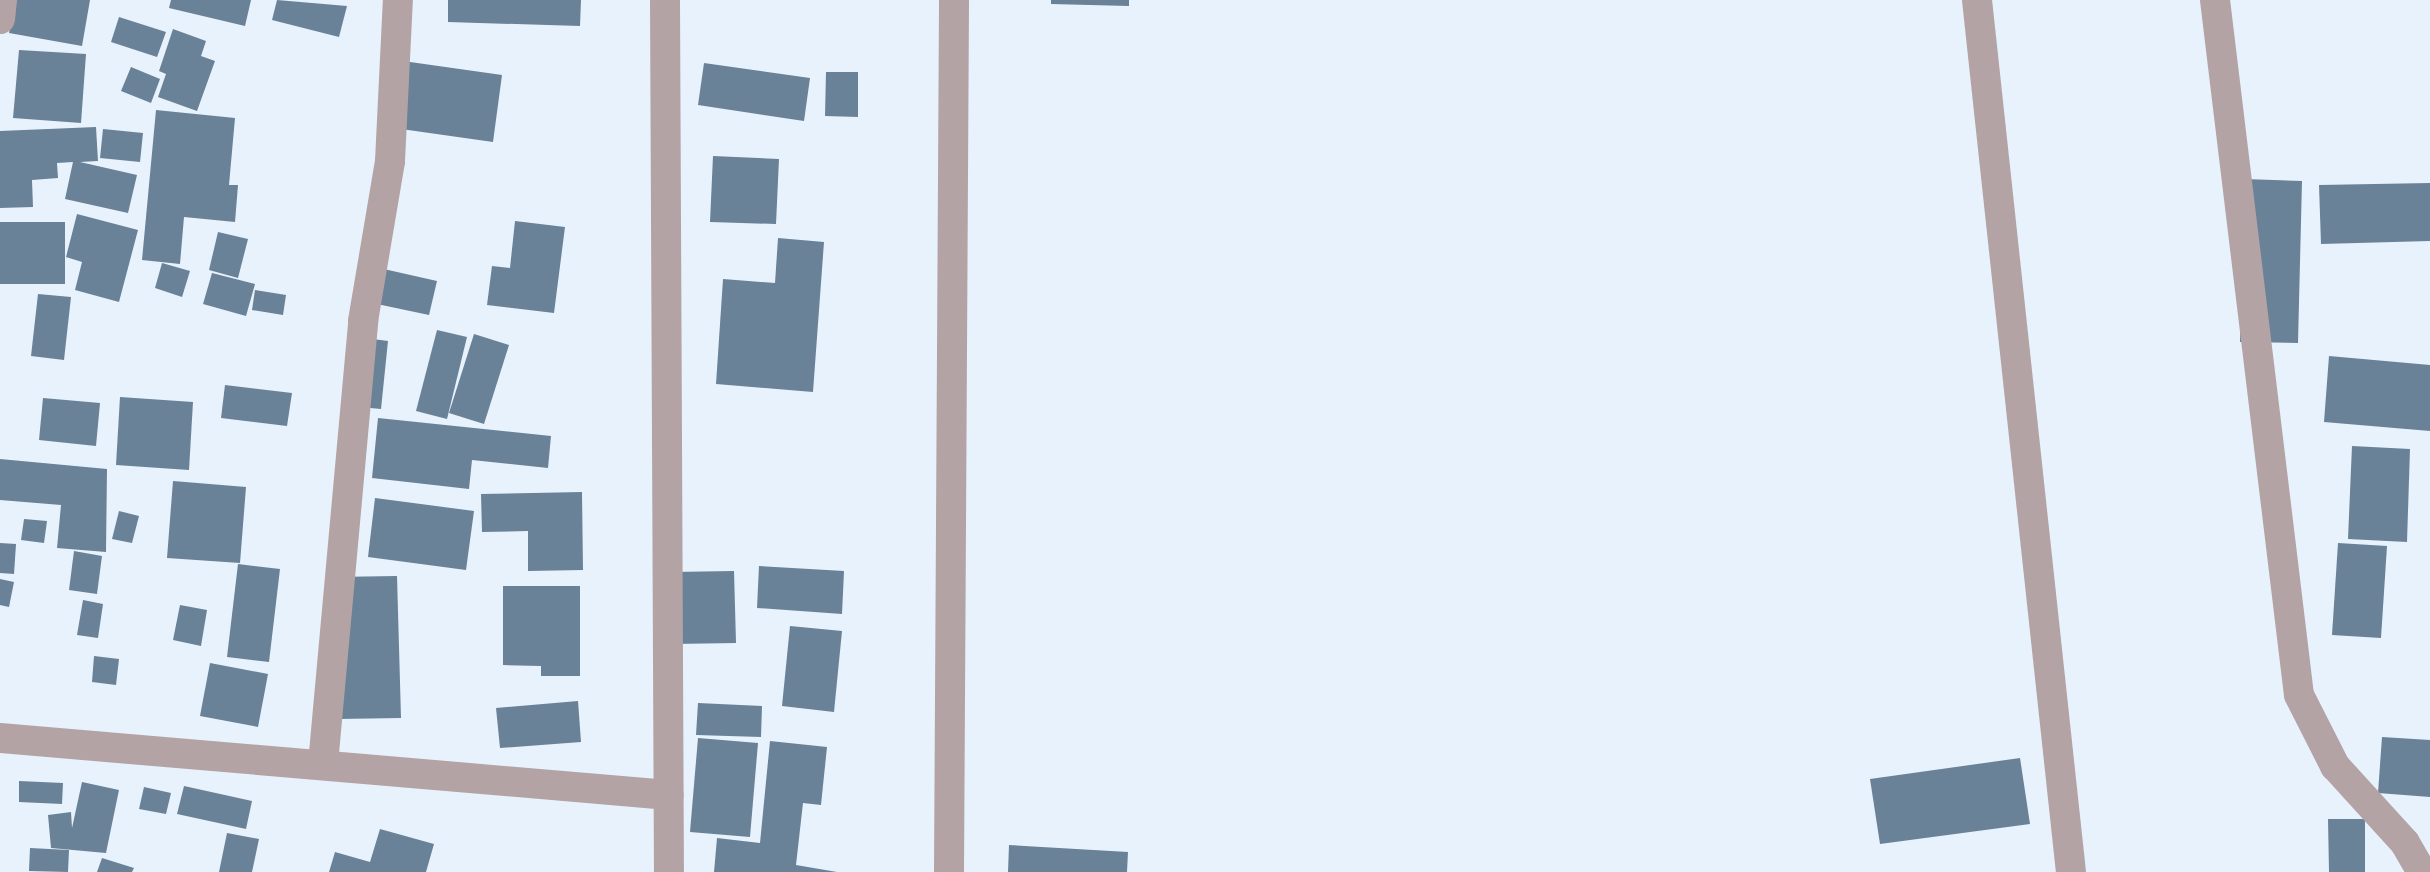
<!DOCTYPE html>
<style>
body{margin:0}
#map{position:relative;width:2430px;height:872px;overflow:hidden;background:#e8f2fc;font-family:Inter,sans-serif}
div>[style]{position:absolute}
.building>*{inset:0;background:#698298}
.minor>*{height:30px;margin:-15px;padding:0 15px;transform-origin:15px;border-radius:15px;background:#b4a3a5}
span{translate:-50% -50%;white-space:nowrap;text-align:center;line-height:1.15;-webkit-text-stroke:8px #fff;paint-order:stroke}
</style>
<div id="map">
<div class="building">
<div style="clip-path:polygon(15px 0,90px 0,82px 46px,9px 33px)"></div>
<div style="clip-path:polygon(171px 0,251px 0,245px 26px,169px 8px)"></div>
<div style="clip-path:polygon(277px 0,347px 6px,339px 37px,272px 20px)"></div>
<div style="clip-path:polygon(448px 0,581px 0,580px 26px,448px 22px)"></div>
<div style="clip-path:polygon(1051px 0,1129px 0,1129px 6px,1051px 4px)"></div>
<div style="clip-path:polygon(119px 17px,166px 32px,157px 57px,111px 42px)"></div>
<div style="clip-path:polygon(173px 29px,206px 41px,201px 56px,215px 61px,197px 111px,158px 97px,166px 74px,159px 71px)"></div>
<div style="clip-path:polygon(19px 50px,86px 54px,81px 123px,13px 118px)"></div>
<div style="clip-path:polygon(396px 60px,502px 75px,493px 142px,387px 127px)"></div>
<div style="clip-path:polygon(704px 63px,810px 78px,804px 121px,698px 105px)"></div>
<div style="clip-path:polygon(131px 67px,160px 79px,151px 103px,121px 91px)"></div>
<div style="clip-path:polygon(826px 72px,858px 72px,858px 117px,825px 116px)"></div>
<div style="clip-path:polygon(156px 110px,235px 118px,229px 185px,238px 185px,235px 222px,184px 217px,180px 264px,142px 260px)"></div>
<div style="clip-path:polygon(96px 127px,98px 161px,80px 162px,137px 175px,128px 213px,65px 199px,73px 162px,57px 163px,58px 178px,32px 180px,33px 207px,0 208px,0 131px)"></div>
<div style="clip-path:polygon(103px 129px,143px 133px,140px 162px,100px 158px)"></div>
<div style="clip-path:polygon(713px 156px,779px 159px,776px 224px,710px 222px)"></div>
<div style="clip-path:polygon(2244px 179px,2302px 181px,2298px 343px,2240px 342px)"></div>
<div style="clip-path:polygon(2430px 183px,2430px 241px,2321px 244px,2319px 185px)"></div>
<div style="clip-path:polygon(77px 214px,138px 230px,119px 302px,75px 290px,82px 262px,66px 257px)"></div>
<div style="clip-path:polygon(515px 221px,565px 227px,554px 313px,487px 305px,492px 266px,510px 268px)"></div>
<div style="clip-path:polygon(0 222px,65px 222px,65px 284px,0 284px)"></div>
<div style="clip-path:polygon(218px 232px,248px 239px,238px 278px,209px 270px)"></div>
<div style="clip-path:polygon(778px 238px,824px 242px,813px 392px,716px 384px,723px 279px,775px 283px)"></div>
<div style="clip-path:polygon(162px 263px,190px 271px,182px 297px,155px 288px)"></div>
<div style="clip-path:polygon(366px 265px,437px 281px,429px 315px,358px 300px)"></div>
<div style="clip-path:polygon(212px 273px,255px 284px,246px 316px,203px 304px)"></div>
<div style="clip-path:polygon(255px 290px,286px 295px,283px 315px,252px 310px)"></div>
<div style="clip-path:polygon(38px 294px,71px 297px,64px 360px,31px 356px)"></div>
<div style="clip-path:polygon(437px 330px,467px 337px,447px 419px,416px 411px)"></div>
<div style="clip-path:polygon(474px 334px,509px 345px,484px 424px,449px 413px)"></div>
<div style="clip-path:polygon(357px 337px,388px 341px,381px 409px,349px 406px)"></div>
<div style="clip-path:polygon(2329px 356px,2430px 365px,2430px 431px,2324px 422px)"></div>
<div style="clip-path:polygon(225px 385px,292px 393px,287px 426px,221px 418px)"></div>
<div style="clip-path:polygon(120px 397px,193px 402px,189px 470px,116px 465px)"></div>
<div style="clip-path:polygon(43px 398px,100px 403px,96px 446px,39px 440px)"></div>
<div style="clip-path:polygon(378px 418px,551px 436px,548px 468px,472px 460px,469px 489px,372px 478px)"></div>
<div style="clip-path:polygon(2352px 446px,2410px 449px,2407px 542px,2348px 539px)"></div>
<div style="clip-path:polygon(0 459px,107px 469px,106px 552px,57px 548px,61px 505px,0 500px)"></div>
<div style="clip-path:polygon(173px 481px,246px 487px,240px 563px,167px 558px)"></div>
<div style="clip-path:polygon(582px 492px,583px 570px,528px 571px,528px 531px,482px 532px,481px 494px)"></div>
<div style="clip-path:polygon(375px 498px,474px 511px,466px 570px,368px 557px)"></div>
<div style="clip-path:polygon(119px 511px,139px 516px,132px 543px,112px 539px)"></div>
<div style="clip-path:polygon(24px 519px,47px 521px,44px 543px,21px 540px)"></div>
<div style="clip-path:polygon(0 543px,16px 544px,14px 574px,0 573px)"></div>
<div style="clip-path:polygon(2338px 543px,2387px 546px,2381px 638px,2332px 635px)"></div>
<div style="clip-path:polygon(74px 551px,102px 556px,97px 594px,69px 590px)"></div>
<div style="clip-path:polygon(238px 564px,280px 569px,269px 662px,227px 657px)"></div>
<div style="clip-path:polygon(759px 566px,844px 571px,842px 614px,757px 608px)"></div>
<div style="clip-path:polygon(734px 571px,736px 643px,673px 644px,672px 572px)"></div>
<div style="clip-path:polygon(397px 576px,401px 718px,338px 719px,333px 577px)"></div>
<div style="clip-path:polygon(0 579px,14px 582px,9px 607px,0 605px)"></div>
<div style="clip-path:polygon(503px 586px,580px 586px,580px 676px,541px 676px,541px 666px,503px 665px)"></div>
<div style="clip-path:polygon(83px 600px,103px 604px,98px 638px,77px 635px)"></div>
<div style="clip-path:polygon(180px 605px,207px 610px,201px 646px,173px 640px)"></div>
<div style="clip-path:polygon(790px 626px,842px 631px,834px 712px,782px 706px)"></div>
<div style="clip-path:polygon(94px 656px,119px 659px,116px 685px,92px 682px)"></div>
<div style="clip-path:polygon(210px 663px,268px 674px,258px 727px,200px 716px)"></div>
<div style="clip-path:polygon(578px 701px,581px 742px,500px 748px,496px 708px)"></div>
<div style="clip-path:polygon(698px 703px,762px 706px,761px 737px,696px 735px)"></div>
<div style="clip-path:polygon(2382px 737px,2430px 740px,2430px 797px,2378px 793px)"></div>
<div style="clip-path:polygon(698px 738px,758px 743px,750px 837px,690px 832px)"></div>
<div style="clip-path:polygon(770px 741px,827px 747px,821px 805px,803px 803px,796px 865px,837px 872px,714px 872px,717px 838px,760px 843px)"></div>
<div style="clip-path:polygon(2020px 758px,2030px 824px,1880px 844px,1870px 779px)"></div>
<div style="clip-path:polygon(19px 781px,63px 783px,62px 804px,19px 802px)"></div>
<div style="clip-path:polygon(82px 782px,119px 790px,106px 853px,51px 848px,48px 815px,71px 812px,72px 828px)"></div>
<div style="clip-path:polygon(184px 786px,252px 801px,246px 829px,177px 814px)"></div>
<div style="clip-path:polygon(144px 787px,171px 793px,166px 814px,139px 809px)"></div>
<div style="clip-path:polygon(2328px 819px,2365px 819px,2365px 872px,2329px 872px)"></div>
<div style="clip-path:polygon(380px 829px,434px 844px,426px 872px,329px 872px,335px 852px,370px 862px)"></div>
<div style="clip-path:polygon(227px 833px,259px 839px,252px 872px,219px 872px)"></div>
<div style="clip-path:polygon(1009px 845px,1128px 852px,1127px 872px,1008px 872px)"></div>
<div style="clip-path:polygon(30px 848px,69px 850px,68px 872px,29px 871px)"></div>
<div style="clip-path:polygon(102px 858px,134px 868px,132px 872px,97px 872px)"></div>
</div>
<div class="minor">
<div style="left:665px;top:0;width:872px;rotate:89.74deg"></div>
<div style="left:1977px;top:0;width:877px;rotate:83.85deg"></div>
<div style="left:2215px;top:0;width:700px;rotate:83.11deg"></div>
<div style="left:2299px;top:695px;width:80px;rotate:63.1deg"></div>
<div style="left:2335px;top:766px;width:104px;rotate:47.7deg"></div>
<div style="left:2405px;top:843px;width:34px;rotate:60deg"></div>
<div style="left:0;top:19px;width:19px;rotate:-84deg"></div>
<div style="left:0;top:738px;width:671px;rotate:4.87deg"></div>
<div style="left:323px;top:764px;width:445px;rotate:-84.8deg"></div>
<div style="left:363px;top:321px;width:162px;rotate:-80.4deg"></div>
<div style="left:390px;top:161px;width:161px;rotate:-87.2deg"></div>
<div style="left:949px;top:872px;width:872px;rotate:-89.67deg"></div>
</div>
</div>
